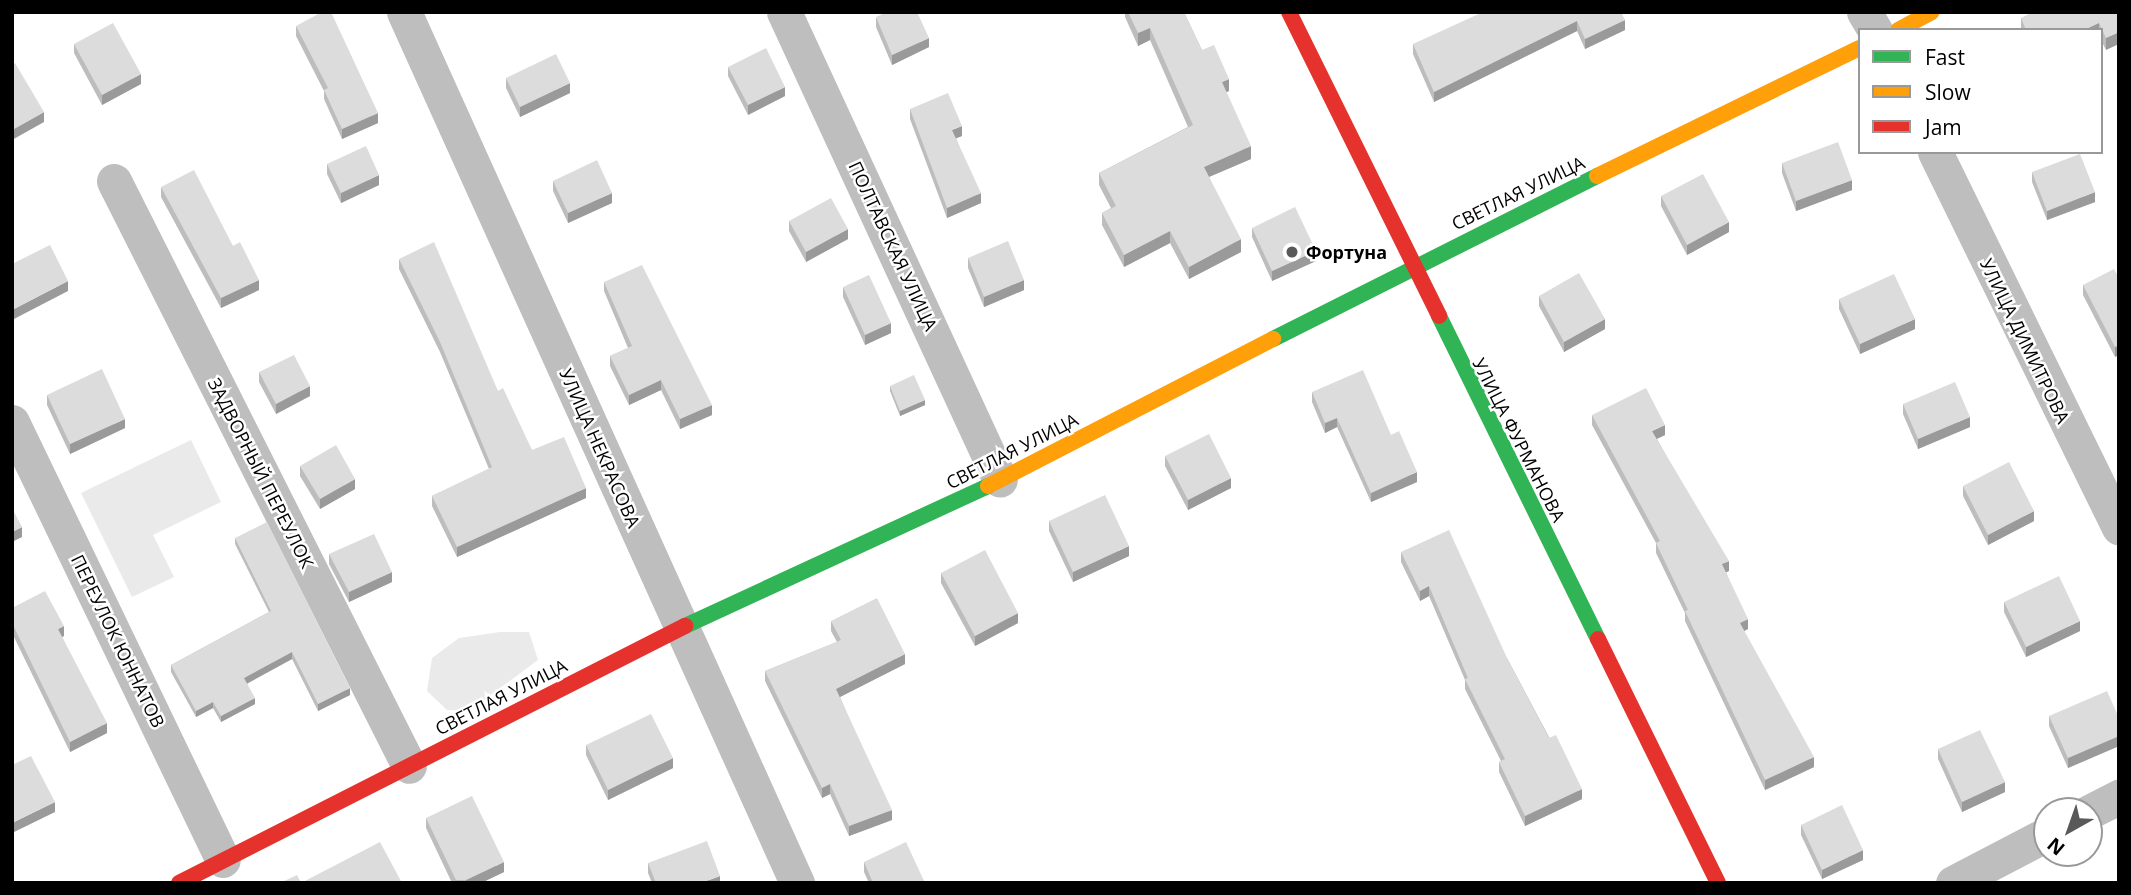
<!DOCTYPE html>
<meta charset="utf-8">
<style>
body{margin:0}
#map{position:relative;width:2131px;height:895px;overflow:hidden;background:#fff;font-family:"Open Sans",sans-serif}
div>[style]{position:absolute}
.green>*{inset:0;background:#eaeaea}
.street>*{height:35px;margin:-17.5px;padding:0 17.5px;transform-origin:17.5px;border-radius:17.5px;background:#bebebe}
.fast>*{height:16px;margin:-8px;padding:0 8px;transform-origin:8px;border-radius:8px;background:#30b455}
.slow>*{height:16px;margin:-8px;padding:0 8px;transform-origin:8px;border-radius:8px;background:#ff9f0a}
.jam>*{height:16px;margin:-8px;padding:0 8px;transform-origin:8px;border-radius:8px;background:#e5322d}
.wall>*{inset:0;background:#bdbdbd}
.shaded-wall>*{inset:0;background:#9a9a9a}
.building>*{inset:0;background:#dcdcdc}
.dots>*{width:19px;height:19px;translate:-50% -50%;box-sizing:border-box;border:4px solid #fff;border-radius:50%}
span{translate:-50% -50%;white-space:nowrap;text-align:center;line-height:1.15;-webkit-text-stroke:5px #fff;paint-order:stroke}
.street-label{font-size:18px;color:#000}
.poi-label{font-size:18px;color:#000;font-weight:700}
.left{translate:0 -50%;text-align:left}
.frame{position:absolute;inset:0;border:14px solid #000;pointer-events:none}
.legend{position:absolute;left:1858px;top:28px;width:245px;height:126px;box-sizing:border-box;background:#fff;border:2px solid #999;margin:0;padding:9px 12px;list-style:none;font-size:21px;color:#000}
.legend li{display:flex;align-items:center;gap:14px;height:35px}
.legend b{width:35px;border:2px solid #999}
.north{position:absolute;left:2033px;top:797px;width:70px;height:70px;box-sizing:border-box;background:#fff;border:2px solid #999;border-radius:50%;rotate:220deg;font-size:19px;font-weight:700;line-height:28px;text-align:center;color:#000}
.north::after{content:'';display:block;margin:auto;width:24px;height:32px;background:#595959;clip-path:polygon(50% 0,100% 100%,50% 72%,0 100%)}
</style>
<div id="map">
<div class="green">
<div style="clip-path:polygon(191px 440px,221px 502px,153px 535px,174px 577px,132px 597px,81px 493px)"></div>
<div style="clip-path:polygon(500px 632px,529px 632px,538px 660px,469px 711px,447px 710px,427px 691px,432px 658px,459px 638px)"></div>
</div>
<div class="street">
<div style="left:404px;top:12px;width:956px;rotate:65.71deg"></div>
<div style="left:784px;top:12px;width:515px;rotate:65.22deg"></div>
<div style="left:1864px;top:12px;width:21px;rotate:59deg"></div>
<div style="left:1935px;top:152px;width:418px;rotate:63.9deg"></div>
<div style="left:114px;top:181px;width:655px;rotate:63.24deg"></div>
<div style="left:12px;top:422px;width:486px;rotate:64.3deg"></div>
<div style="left:2089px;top:812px;width:34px;rotate:-27deg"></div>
<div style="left:1953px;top:883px;width:106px;rotate:-27.5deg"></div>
</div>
<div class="fast">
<div style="left:1439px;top:316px;width:360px;rotate:63.8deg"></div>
<div style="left:1273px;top:339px;width:363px;rotate:-26.7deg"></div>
<div style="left:685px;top:626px;width:334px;rotate:-24.8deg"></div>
</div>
<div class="slow">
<div style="left:1898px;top:30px;width:38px;rotate:-28deg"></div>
<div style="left:1597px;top:176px;width:292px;rotate:-26deg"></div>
<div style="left:988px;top:486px;width:321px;rotate:-27.3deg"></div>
</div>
<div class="jam">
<div style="left:1289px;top:12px;width:339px;rotate:63.7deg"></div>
<div style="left:1598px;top:639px;width:272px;rotate:63.8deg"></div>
<div style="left:179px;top:883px;width:568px;rotate:-26.93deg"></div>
</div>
<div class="wall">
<div style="clip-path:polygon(1125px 12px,1184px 12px,1202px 50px,1229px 91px,1226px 92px,1251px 159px,1209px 177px,1241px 252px,1189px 279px,1170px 243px,1124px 267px,1102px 225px,1102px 213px,1111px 208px,1099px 185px,1099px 173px,1188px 127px,1150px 40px,1138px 46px,1125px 17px)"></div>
<div style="clip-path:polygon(1621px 12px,1625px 30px,1585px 49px,1577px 31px,1434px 102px,1413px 54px,1413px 44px)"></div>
<div style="clip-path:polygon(2119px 12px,2106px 50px,2101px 40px,2101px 30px,2021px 30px,2021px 18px)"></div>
<div style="clip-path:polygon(876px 17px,929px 47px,892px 65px,876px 27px)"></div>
<div style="clip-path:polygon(296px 26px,378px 123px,342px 139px,324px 99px,324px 91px,296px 36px)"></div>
<div style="clip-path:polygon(74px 44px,141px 84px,102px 105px,74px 53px)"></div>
<div style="clip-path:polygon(728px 67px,785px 96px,748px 115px,728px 76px)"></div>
<div style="clip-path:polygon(506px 78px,570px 93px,520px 117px,506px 88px)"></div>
<div style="clip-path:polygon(910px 109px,962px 136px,956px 138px,981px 203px,947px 218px,910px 119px)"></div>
<div style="clip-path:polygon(1782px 163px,1852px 190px,1796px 211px,1782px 173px)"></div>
<div style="clip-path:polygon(327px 164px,379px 185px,341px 203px,327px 174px)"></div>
<div style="clip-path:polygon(2032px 172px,2095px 202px,2047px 220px,2032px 182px)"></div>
<div style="clip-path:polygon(553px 181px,612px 203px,568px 223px,553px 191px)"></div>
<div style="clip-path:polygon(161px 187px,233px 246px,259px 290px,221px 308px,161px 197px)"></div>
<div style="clip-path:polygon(1661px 196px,1729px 232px,1687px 255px,1661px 206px)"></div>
<div style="clip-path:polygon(789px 221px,848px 239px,806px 262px,789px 231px)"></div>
<div style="clip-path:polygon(1252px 228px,1316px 261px,1272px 281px,1252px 237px)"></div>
<div style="clip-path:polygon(968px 258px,1024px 290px,984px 307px,968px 268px)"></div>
<div style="clip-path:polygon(399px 259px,498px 391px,532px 450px,586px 498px,457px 557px,432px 506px,432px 496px,489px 469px,440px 352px,399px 269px)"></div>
<div style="clip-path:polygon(2119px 278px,2115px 357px,2083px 295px,2083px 285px)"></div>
<div style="clip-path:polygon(604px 282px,712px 415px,680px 429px,661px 390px,629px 405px,610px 366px,610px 356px,628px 348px,604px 291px)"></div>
<div style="clip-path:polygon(843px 287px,891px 333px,865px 345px,843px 297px)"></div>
<div style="clip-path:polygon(1539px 296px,1605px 329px,1564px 352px,1539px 306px)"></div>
<div style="clip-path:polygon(1839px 299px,1915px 329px,1860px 354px,1839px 309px)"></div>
<div style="clip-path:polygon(259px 372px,310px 396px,276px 414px,259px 382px)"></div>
<div style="clip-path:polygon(890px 386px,925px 405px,900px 416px,890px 391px)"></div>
<div style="clip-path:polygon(1312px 392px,1391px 435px,1417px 482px,1371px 502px,1337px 427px,1325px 433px,1312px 402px)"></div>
<div style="clip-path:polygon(47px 395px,125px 428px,70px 454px,47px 405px)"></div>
<div style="clip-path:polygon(1903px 404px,1970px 427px,1918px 449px,1903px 414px)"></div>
<div style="clip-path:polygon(1592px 415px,1665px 435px,1657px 439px,1729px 571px,1726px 572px,1748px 629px,1744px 631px,1814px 767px,1765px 790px,1685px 621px,1685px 613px,1656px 553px,1656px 543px,1592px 425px)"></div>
<div style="clip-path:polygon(1165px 456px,1231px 488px,1188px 510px,1165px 466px)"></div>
<div style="clip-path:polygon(300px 466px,355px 489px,320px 509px,300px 476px)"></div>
<div style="clip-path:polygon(1963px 486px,2034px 521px,1988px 545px,1963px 496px)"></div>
<div style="clip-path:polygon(1049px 521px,1129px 556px,1073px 582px,1049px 531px)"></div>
<div style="clip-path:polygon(235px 538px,350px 695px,318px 711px,292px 659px,247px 684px,255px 704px,221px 722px,213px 708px,196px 717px,171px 672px,171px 665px,269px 612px,235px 544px)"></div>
<div style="clip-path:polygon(1401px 552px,1507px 658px,1582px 799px,1525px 826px,1499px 772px,1499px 762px,1501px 761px,1465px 689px,1465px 680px,1429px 596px,1420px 601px,1401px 562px)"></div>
<div style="clip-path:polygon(329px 554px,392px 582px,349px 602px,329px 564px)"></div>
<div style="clip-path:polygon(941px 573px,1018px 623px,975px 646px,941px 583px)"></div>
<div style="clip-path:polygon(2004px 602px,2080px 631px,2026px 657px,2004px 612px)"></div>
<div style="clip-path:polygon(12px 608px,64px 636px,62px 637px,107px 733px,70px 752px,12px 633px)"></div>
<div style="clip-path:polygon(831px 621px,905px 664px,840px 697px,892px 820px,849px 836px,830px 794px,822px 798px,765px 681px,765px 671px,837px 642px,831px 631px)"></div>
<div style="clip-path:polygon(2049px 716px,2119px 718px,2119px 746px,2068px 768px,2049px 726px)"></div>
<div style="clip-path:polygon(586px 745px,673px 768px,608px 800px,586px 755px)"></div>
<div style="clip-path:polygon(1938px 749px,2005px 792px,1962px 812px,1938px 759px)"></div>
<div style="clip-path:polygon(426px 818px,504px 872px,481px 883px,452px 883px,426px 828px)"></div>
<div style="clip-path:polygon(1801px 825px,1863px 860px,1822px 879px,1801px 835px)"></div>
<div style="clip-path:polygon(864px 862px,925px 883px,869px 883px,864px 872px)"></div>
<div style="clip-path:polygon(648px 863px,720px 883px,652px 883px,648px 873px)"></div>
</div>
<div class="shaded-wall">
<div style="clip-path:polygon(1625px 20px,1625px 30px,1585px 49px,1585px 39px)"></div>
<div style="clip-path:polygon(1577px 21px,1577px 31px,1434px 102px,1434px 92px)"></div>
<div style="clip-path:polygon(2099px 23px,2099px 30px,2084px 30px)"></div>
<div style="clip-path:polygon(1150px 28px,1150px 40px,1138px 46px,1138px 33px)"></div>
<div style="clip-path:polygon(2119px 32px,2119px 44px,2106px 50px,2106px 38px)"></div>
<div style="clip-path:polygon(929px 38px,929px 47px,892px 65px,892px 55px)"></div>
<div style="clip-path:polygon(141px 74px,141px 84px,102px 105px,102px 95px)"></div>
<div style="clip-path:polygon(1229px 79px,1229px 91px,1222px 94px,1222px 82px)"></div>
<div style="clip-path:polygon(570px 83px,570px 93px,520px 117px,520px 107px)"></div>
<div style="clip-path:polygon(785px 87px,785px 96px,748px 115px,748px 105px)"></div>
<div style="clip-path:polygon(44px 112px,44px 122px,12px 140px,12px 130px)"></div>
<div style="clip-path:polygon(378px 113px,378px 123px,342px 139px,342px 129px)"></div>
<div style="clip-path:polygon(962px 126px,962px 136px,952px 140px,952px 130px)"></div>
<div style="clip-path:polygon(1251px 146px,1251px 159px,1204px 179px,1204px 167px)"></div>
<div style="clip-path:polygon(379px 175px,379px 185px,341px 203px,341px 193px)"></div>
<div style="clip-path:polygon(1852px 180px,1852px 190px,1796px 211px,1796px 201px)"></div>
<div style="clip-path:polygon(2095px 192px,2095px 202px,2047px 220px,2047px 211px)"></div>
<div style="clip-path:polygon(612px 193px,612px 203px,568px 223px,568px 213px)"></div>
<div style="clip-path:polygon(981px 193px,981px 203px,947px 218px,947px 208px)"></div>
<div style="clip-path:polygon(1729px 222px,1729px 232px,1687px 255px,1687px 245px)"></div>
<div style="clip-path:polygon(848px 229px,848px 239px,806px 262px,806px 252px)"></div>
<div style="clip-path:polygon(1170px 231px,1170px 243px,1124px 267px,1124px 255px)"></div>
<div style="clip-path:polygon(1241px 239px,1241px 252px,1189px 279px,1189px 267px)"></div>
<div style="clip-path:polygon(1316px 251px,1316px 261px,1272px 281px,1272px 271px)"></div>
<div style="clip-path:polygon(259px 280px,259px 290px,221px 308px,221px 298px)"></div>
<div style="clip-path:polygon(1024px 280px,1024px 290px,984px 307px,984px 297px)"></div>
<div style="clip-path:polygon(68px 281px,68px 291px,12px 320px,12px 310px)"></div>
<div style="clip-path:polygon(1605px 319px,1605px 329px,1564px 352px,1564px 342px)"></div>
<div style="clip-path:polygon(1915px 319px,1915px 329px,1860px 354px,1860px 344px)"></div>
<div style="clip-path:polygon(891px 323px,891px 333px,865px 345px,865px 335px)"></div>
<div style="clip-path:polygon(2119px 345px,2119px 355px,2115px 357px,2115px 347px)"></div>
<div style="clip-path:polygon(661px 380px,661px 390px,629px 405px,629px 395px)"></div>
<div style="clip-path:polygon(310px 386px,310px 396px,276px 414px,276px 404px)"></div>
<div style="clip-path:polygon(925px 400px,925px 405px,900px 416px,900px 411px)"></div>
<div style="clip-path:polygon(712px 405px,712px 415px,680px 429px,680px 419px)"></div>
<div style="clip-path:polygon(1970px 417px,1970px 427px,1918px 449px,1918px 439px)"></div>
<div style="clip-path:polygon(1337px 418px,1337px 427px,1325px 433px,1325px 423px)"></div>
<div style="clip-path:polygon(125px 419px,125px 428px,70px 454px,70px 444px)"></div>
<div style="clip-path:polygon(1665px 425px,1665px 435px,1652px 441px,1652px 431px)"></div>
<div style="clip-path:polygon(1417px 472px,1417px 482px,1371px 502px,1371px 493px)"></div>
<div style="clip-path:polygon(1231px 478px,1231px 488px,1188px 510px,1188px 500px)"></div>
<div style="clip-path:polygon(355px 479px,355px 489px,320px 509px,320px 499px)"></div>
<div style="clip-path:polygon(586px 488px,586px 498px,457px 557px,457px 547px)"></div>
<div style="clip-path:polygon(2034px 511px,2034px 521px,1988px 545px,1988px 535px)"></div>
<div style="clip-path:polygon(22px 527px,22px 537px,12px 542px,12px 532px)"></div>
<div style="clip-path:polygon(1129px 546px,1129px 556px,1073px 582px,1073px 572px)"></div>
<div style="clip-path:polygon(1729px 561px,1729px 571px,1722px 574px,1722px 564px)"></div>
<div style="clip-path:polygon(392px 572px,392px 582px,349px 602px,349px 592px)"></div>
<div style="clip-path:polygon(1429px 586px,1429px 596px,1420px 601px,1420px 591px)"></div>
<div style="clip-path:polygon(1018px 613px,1018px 623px,975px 646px,975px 636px)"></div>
<div style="clip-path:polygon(1748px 619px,1748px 629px,1740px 633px,1740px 623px)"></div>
<div style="clip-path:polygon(2080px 621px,2080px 631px,2026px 657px,2026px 647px)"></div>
<div style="clip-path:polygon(64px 626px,64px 636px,58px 639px,58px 629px)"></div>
<div style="clip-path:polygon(292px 652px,292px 659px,244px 685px,244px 678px)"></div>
<div style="clip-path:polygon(905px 654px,905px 664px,836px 699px,836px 689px)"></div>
<div style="clip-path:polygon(350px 688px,350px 695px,318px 711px,318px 704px)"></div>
<div style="clip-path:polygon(255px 698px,255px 704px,221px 722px,221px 716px)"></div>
<div style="clip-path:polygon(213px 702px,213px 708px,196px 717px,196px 711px)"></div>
<div style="clip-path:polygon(107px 723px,107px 733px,70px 752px,70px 742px)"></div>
<div style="clip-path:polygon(2119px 736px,2119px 746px,2068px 768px,2068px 758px)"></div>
<div style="clip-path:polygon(1814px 757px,1814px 767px,1765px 790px,1765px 780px)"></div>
<div style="clip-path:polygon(673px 758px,673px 768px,608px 800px,608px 790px)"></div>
<div style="clip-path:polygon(2005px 782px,2005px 792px,1962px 812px,1962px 802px)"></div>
<div style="clip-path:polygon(830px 784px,830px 794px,822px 798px,822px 788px)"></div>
<div style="clip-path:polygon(1582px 789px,1582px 799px,1525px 826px,1525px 816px)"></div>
<div style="clip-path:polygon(55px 802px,55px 812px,12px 833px,12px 823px)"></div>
<div style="clip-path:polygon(892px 810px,892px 820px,849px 836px,849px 826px)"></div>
<div style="clip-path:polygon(1863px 850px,1863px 860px,1822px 879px,1822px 870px)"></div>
<div style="clip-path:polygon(504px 862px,504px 872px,481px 883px,466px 883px,466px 880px)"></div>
<div style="clip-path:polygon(720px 876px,720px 883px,701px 883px)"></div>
</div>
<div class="building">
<div style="clip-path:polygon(322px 12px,331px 12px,378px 113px,342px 129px,324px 90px,328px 88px,296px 26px)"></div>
<div style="clip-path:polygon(887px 12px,917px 12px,929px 38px,892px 55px,876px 17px)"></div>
<div style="clip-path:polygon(1128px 12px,1184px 12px,1202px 50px,1214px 45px,1229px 79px,1222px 82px,1251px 146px,1204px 167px,1241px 239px,1189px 267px,1170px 231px,1124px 255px,1102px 213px,1116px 206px,1099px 173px,1193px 125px,1150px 28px,1138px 33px)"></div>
<div style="clip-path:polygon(1483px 12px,1621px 12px,1625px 20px,1585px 39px,1577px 21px,1434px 92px,1413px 44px)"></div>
<div style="clip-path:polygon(2033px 12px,2119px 12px,2119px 32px,2106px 38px,2099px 23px,2084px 30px,2026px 30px,2021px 18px)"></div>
<div style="clip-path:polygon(113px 23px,141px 74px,102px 95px,74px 44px)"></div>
<div style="clip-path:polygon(766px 48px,785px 87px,748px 105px,728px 67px)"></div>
<div style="clip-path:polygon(556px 54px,570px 83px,520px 107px,506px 78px)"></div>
<div style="clip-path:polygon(15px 63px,44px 112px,12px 130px,12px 65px)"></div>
<div style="clip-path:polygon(948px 93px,962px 126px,952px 130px,981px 193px,947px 208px,910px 109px)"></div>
<div style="clip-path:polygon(1838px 142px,1852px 180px,1796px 201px,1782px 163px)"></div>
<div style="clip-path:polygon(366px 146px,379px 175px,341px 193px,327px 164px)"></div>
<div style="clip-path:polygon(2080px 154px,2095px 192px,2047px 211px,2032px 172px)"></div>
<div style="clip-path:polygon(597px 160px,612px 193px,568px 213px,553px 181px)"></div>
<div style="clip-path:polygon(194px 170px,233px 246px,240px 242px,259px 280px,221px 298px,161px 187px)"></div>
<div style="clip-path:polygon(1703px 174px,1729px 222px,1687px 245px,1661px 196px)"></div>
<div style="clip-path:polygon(831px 198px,848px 229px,806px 252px,789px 221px)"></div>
<div style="clip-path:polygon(1295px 207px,1316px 251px,1272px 271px,1252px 228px)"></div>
<div style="clip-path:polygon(1008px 241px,1024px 280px,984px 297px,968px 258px)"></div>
<div style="clip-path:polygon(434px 242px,498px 391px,503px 388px,532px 450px,564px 437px,586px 488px,457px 547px,432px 496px,492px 467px,440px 342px,399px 259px)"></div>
<div style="clip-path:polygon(50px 245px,68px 281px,12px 310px,12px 264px)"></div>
<div style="clip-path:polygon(642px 265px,712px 405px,680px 419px,661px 380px,629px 395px,610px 356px,632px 346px,604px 282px)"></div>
<div style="clip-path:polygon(2114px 269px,2119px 278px,2119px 345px,2115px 347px,2083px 285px)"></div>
<div style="clip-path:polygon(1579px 273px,1605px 319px,1564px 342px,1539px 296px)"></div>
<div style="clip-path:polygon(1894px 274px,1915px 319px,1860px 344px,1839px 299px)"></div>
<div style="clip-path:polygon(869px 275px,891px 323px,865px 335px,843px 287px)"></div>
<div style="clip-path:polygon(294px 355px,310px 386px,276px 404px,259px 372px)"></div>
<div style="clip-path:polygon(102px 369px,125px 419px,70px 444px,47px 395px)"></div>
<div style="clip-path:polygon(1363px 370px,1391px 435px,1399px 431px,1417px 472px,1371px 493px,1337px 418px,1325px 423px,1312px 392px)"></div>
<div style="clip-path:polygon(914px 375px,925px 400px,900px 411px,890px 386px)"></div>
<div style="clip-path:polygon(1955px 382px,1970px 417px,1918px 439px,1903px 404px)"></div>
<div style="clip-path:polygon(1646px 388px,1665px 425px,1652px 431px,1729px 561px,1722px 564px,1748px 619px,1740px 623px,1814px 757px,1765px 780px,1685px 611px,1688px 610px,1656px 543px,1660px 541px,1592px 415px)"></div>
<div style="clip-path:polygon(1209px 434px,1231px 478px,1188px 500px,1165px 456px)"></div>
<div style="clip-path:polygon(336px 445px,355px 479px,320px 499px,300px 466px)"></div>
<div style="clip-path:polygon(2009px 462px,2034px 511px,1988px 535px,1963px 486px)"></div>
<div style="clip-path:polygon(1105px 495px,1129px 546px,1073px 572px,1049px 521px)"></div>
<div style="clip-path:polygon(12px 508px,22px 527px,12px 532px)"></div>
<div style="clip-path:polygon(267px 522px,350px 688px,318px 704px,292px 652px,244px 678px,255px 698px,221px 716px,213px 702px,196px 711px,171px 665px,271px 611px,235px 538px)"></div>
<div style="clip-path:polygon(1449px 530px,1507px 658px,1549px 738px,1556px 735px,1582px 789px,1525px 816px,1499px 762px,1505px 759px,1465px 679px,1468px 678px,1429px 586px,1420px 591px,1401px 552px)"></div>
<div style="clip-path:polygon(374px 534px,392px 572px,349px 592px,329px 554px)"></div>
<div style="clip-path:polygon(985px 550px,1018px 613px,975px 636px,941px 573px)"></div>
<div style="clip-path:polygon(2059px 576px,2080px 621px,2026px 647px,2004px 602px)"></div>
<div style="clip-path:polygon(45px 591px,64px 626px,58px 629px,107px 723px,70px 742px,12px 623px,12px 608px)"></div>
<div style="clip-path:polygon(877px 598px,905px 654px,836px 689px,892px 810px,849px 826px,830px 784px,822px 788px,765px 671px,841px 640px,831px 621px)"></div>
<div style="clip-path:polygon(2107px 691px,2119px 718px,2119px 736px,2068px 758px,2049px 716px)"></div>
<div style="clip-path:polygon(651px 714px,673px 758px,608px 790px,586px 745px)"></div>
<div style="clip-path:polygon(1980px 730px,2005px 782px,1962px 802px,1938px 749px)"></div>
<div style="clip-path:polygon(31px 756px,55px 802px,12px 823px,12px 765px)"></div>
<div style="clip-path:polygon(472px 796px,504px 862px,466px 880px,456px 880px,426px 818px)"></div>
<div style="clip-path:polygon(1842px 805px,1863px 850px,1822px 870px,1801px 825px)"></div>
<div style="clip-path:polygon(707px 841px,720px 876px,701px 883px,656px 883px,648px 863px)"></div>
<div style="clip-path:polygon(380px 842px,402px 883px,301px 883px)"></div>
<div style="clip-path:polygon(906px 842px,925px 883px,873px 883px,864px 862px)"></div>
<div style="clip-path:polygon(297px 875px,301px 883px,280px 883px)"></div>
</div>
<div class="dots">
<div style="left:1292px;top:252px;background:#595959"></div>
</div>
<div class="street-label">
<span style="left:1518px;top:193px;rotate:-26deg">СВЕТЛАЯ УЛИЦА</span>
<span style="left:893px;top:246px;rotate:65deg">ПОЛТАВСКАЯ УЛИЦА</span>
<span style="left:2025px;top:341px;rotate:64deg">УЛИЦА ДИМИТРОВА</span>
<span style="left:1519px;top:440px;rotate:63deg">УЛИЦА ФУРМАНОВА</span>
<span style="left:600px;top:448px;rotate:66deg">УЛИЦА НЕКРАСОВА</span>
<span style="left:1012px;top:451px;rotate:-27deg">СВЕТЛАЯ УЛИЦА</span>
<span style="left:261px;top:473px;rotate:63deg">ЗАДВОРНЫЙ ПЕРЕУЛОК</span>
<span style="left:118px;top:641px;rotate:64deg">ПЕРЕУЛОК ЮННАТОВ</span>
<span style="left:501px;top:697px;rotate:-27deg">СВЕТЛАЯ УЛИЦА</span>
</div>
<div class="poi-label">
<span class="left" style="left:1306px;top:252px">Фортуна</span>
</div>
<div class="frame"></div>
<ul class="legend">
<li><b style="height:9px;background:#30b455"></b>Fast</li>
<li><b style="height:9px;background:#ff9f0a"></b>Slow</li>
<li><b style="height:9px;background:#e5322d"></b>Jam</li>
</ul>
<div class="north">N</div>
</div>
